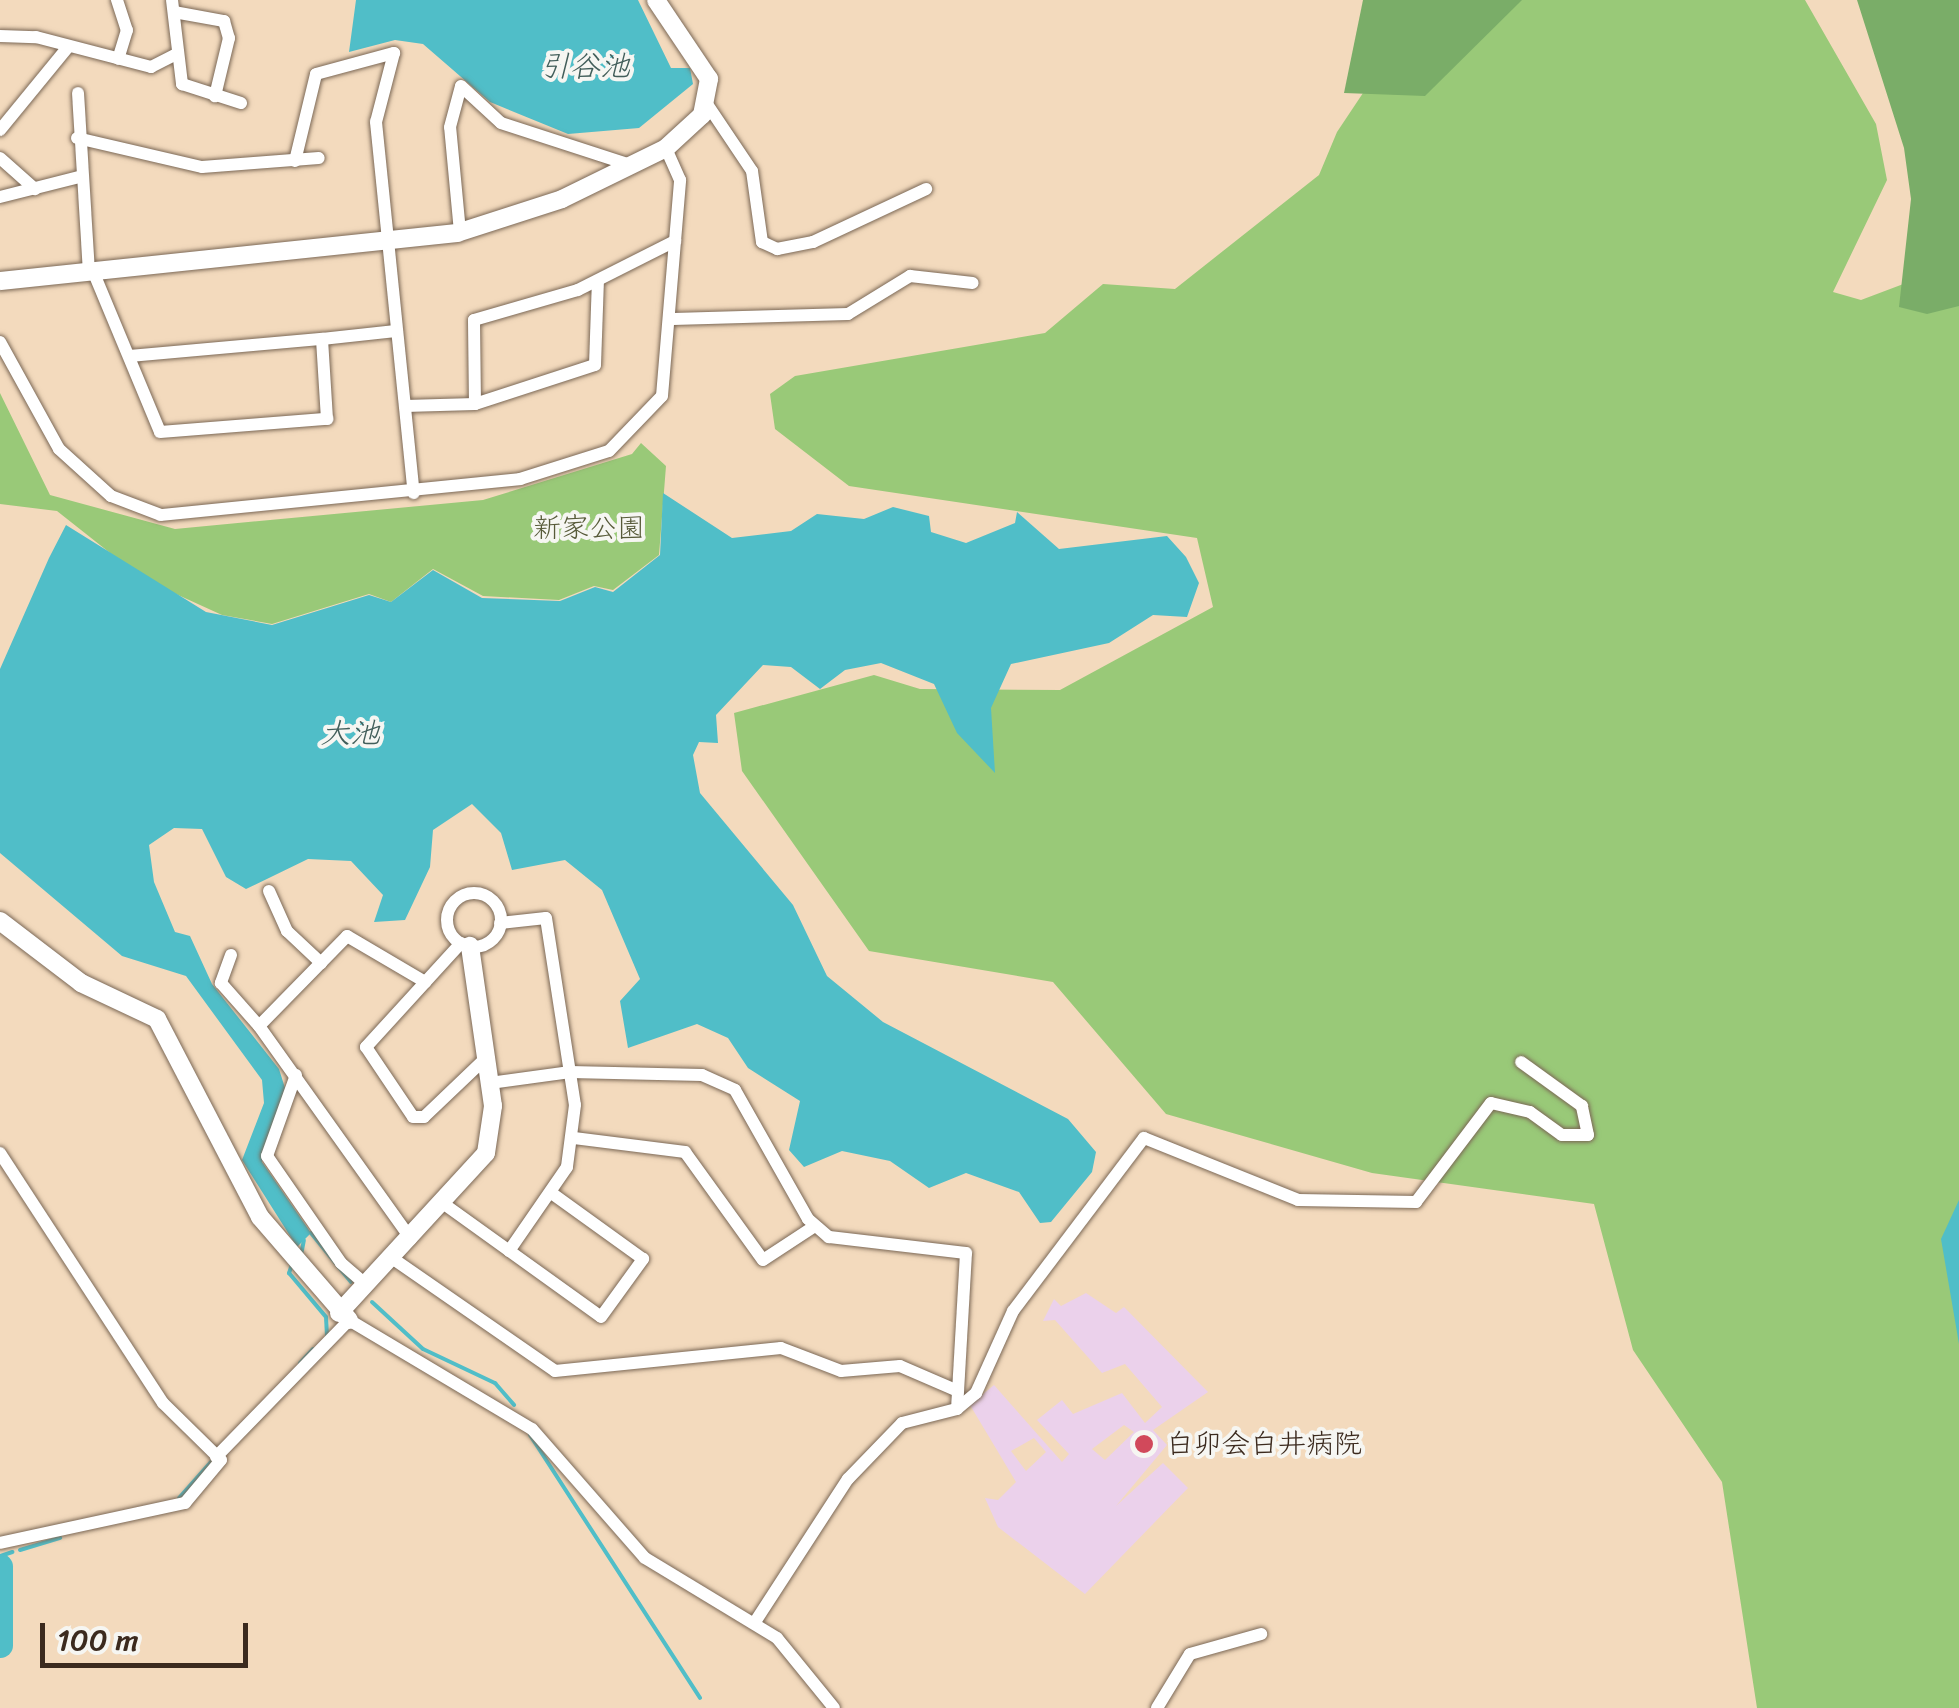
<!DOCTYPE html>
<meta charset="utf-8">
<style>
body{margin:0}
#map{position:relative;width:1959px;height:1708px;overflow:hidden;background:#f3dabd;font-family:Sriracha,"Klee One",sans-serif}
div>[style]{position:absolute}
.built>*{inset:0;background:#ebd1eb}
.green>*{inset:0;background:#99c978}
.forest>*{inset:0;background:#7aad68}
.water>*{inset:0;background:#50bec8}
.stream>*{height:4px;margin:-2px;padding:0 2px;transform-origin:2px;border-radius:2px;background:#50bec8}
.river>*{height:25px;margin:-12.5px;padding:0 12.5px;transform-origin:12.5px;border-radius:12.5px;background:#50bec8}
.roads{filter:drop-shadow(0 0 2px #7b6856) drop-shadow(0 0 2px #7b6856)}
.minor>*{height:12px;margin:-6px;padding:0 6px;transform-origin:6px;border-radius:6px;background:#fff}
.minor>.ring{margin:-6px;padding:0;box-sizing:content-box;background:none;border:12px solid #fff;border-radius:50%}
.tertiary>*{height:18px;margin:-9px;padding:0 9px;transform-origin:9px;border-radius:9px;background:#fff}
.dots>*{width:28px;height:28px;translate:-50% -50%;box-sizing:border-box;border:5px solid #f6f6f2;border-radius:50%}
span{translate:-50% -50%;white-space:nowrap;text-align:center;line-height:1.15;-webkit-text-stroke:8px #f6f6f2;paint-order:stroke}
.park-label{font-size:28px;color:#575a39}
.poi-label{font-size:28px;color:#3b2a1e}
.left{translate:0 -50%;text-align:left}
.water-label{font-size:30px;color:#425e5a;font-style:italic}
.scale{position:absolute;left:40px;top:1623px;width:208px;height:45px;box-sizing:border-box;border:5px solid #3b2a1e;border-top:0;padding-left:12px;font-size:30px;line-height:35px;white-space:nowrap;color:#3b2a1e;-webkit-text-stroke:8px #f6f6f2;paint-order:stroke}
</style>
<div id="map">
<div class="built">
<div style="clip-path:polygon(evenodd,1086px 1293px,1116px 1313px,1124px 1307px,1208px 1392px,1153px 1430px,1167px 1445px,1116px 1506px,1163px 1463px,1188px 1488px,1085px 1594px,998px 1527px,985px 1498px,998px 1500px,1016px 1482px,970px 1405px,994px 1385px,1062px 1462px,1069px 1454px,1037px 1420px,1062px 1400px,1073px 1414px,1122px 1393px,1145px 1423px,1162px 1407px,1125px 1364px,1102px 1373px,1055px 1320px,1043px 1321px,1054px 1299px,1061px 1306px,1086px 1293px,1124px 1425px,1134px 1432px,1105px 1460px,1092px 1449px,1124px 1425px,1086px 1293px,1034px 1438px,1046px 1452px,1026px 1471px,1011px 1451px,1034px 1438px)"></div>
</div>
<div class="green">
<div style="clip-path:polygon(1425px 0,1805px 0,1876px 124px,1887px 180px,1833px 292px,1861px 300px,1959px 263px,1959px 1708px,1757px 1708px,1722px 1482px,1633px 1350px,1594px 1204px,1372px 1173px,1166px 1114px,1053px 982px,869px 951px,742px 771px,734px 713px,874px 675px,920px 689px,1060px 690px,1213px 607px,1197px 538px,849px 486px,775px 429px,770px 394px,795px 376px,1045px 333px,1103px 284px,1175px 289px,1319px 175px,1337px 132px)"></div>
<div style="clip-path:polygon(0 393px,50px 495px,175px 529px,483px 500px,632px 454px,641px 443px,666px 466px,659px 555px,613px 590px,594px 586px,559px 600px,483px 596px,433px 569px,391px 602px,369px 594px,272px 624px,222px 615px,143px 579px,57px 511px,0 504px)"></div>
</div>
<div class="forest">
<div style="clip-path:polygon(1363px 0,1522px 0,1425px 96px,1344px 93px)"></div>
<div style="clip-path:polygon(1857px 0,1959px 0,1959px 306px,1927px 314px,1899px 307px,1911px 199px,1904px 148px)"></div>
</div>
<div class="water">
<div style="clip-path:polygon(356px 0,638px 0,671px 68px,690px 68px,693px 84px,639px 128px,568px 134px,490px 102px,423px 44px,395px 40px,349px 52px)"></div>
<div style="clip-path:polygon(663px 493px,732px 538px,791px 531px,817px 514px,864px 519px,893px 507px,929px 516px,931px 532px,966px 543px,1015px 523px,1017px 512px,1059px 549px,1167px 536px,1186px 557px,1199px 583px,1187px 617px,1153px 615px,1109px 643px,1011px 664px,991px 708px,995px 773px,957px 733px,934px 684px,881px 663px,845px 670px,820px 689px,791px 667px,763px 665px,716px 715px,718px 743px,699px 742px,693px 755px,700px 793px,793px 905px,827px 976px,883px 1022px,1068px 1119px,1096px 1152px,1092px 1172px,1051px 1222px,1040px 1223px,1019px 1192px,966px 1173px,929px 1188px,890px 1161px,842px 1151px,804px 1167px,789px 1150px,800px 1101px,748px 1068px,728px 1038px,697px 1024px,628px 1048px,620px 1001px,640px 979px,602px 890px,565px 860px,512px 870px,501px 833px,472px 804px,433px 830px,430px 867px,405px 920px,374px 922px,383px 895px,351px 861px,308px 859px,246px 889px,226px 877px,202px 829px,174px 828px,149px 845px,154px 882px,175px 932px,190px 936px,212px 984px,279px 1069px,285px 1088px,262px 1162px,311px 1233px,297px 1247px,242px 1160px,264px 1103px,262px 1080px,186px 976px,122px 956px,0 853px,0 669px,49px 558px,66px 525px,206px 612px,272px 625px,369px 595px,391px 602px,433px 570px,482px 598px,560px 601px,595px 587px,613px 592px,660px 555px)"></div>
<div style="clip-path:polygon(1959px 1200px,1959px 1344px,1941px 1239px)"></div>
</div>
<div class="stream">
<div style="left:311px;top:1233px;width:63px;rotate:50.8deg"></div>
<div style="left:301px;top:1255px;width:15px;rotate:-79deg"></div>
<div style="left:293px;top:1261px;width:13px;rotate:108deg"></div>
<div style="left:289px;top:1273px;width:57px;rotate:49.9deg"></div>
<div style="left:326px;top:1317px;width:18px;rotate:87deg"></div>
<div style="left:372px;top:1302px;width:69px;rotate:42.7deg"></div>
<div style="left:423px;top:1349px;width:80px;rotate:25.3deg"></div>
<div style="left:495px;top:1383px;width:29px;rotate:49deg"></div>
<div style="left:300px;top:1363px;width:19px;rotate:-47deg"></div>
<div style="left:530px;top:1435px;width:313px;rotate:57.1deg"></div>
<div style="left:179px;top:1498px;width:48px;rotate:-48.4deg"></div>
<div style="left:20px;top:1550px;width:42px;rotate:-16.7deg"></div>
<div style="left:0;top:1556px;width:13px;rotate:-18deg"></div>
</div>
<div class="river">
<div style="left:0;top:1566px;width:79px;rotate:90deg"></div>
</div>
<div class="roads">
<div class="minor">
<div style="left:117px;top:0;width:32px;rotate:72deg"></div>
<div style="left:127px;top:30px;width:30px;rotate:107deg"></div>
<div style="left:172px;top:0;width:85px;rotate:83.2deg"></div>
<div style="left:182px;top:84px;width:62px;rotate:17.9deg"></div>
<div style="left:174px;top:12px;width:51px;rotate:10.2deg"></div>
<div style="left:224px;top:21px;width:18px;rotate:74deg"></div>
<div style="left:229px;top:38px;width:60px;rotate:103.6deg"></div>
<div style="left:0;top:36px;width:36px;rotate:2deg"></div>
<div style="left:36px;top:37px;width:119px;rotate:14.6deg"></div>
<div style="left:151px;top:67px;width:27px;rotate:-27deg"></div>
<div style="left:461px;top:86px;width:54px;rotate:42.8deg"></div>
<div style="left:501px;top:123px;width:136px;rotate:18deg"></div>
<div style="left:78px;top:93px;width:179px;rotate:86.5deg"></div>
<div style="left:707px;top:104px;width:81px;rotate:56.1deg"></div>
<div style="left:752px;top:171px;width:72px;rotate:82deg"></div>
<div style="left:762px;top:242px;width:17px;rotate:25deg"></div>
<div style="left:777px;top:249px;width:37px;rotate:-11deg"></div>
<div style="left:813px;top:242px;width:125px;rotate:-25.1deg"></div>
<div style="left:0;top:130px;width:106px;rotate:-50.7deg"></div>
<div style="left:77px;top:138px;width:128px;rotate:13.1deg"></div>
<div style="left:202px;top:167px;width:117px;rotate:-4.4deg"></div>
<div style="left:0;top:158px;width:47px;rotate:41.5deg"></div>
<div style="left:295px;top:161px;width:89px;rotate:-76.4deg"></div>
<div style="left:316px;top:74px;width:81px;rotate:-15.1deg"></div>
<div style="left:394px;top:53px;width:71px;rotate:104.6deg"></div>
<div style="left:376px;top:122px;width:373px;rotate:84.2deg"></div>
<div style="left:0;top:197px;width:81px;rotate:-14.2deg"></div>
<div style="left:460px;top:232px;width:105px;rotate:-95.4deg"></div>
<div style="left:450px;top:127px;width:42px;rotate:-75deg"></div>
<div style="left:93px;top:271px;width:174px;rotate:67.4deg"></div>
<div style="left:160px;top:432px;width:168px;rotate:-4.5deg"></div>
<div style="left:327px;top:419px;width:80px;rotate:-93.6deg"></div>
<div style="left:322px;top:339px;width:74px;rotate:-6.2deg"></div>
<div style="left:673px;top:319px;width:175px;rotate:-1.6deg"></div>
<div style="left:848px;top:314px;width:73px;rotate:-31.5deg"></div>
<div style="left:910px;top:276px;width:63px;rotate:6.3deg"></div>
<div style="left:0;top:342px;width:122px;rotate:61.1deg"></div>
<div style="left:59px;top:449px;width:70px;rotate:42.1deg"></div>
<div style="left:111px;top:496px;width:53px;rotate:20.8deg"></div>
<div style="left:161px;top:515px;width:361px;rotate:-5.7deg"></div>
<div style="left:520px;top:479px;width:93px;rotate:-17.5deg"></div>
<div style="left:609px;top:451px;width:76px;rotate:-46.1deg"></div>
<div style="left:662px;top:396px;width:217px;rotate:-85.2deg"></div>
<div style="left:680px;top:180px;width:35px;rotate:-114deg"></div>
<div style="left:130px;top:356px;width:193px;rotate:-5.1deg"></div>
<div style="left:475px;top:404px;width:126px;rotate:-18deg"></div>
<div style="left:595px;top:365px;width:84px;rotate:-88deg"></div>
<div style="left:405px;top:406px;width:70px;rotate:-1.6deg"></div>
<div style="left:475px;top:404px;width:84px;rotate:-90.7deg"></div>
<div style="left:474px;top:320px;width:108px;rotate:-16.1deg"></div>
<div style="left:578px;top:290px;width:109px;rotate:-26.8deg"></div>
<div style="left:269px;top:891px;width:44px;rotate:65.8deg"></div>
<div style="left:287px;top:931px;width:47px;rotate:43.3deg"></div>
<div class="ring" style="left:447px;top:893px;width:42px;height:42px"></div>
<div style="left:500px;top:923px;width:46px;rotate:-6.2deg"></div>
<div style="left:546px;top:918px;width:189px;rotate:81.2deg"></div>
<div style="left:575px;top:1105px;width:63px;rotate:97.4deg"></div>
<div style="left:567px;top:1167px;width:102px;rotate:124.6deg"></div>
<div style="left:461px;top:943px;width:141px;rotate:132.4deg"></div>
<div style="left:366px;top:1047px;width:84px;rotate:56.1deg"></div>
<div style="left:413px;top:1117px;width:11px"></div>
<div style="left:424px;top:1117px;width:86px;rotate:-43.6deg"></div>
<div style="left:231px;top:955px;width:30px;rotate:110deg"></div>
<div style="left:221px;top:983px;width:57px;rotate:48.5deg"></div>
<div style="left:296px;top:1075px;width:86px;rotate:109.7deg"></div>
<div style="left:267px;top:1156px;width:130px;rotate:55.3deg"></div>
<div style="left:341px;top:1263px;width:33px;rotate:41deg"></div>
<div style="left:490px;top:1083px;width:81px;rotate:-7.8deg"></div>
<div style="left:570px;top:1072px;width:132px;rotate:1.3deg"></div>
<div style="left:702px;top:1075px;width:36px;rotate:24deg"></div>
<div style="left:735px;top:1090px;width:148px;rotate:60.5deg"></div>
<div style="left:808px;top:1219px;width:28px;rotate:41deg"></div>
<div style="left:829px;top:1237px;width:138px;rotate:6.7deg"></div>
<div style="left:966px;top:1253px;width:156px;rotate:93.3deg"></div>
<div style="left:574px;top:1138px;width:112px;rotate:7.2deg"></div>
<div style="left:685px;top:1152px;width:133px;rotate:54.2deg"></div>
<div style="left:763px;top:1260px;width:62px;rotate:-33.2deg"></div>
<div style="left:0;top:1153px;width:298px;rotate:56.9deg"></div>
<div style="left:163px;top:1403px;width:81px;rotate:44.5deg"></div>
<div style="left:221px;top:1460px;width:56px;rotate:129.9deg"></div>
<div style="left:185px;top:1503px;width:189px;rotate:167.8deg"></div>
<div style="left:444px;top:1204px;width:193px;rotate:35.7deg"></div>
<div style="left:601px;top:1317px;width:72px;rotate:-54.1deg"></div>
<div style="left:643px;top:1259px;width:111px;rotate:-144.2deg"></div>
<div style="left:411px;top:1239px;width:262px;rotate:-125.5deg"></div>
<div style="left:259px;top:1026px;width:126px;rotate:-45.6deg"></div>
<div style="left:347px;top:936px;width:91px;rotate:30.5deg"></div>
<div style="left:392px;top:1258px;width:198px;rotate:34.7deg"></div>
<div style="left:555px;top:1371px;width:227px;rotate:-5.8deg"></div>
<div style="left:781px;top:1348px;width:64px;rotate:21deg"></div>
<div style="left:841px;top:1371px;width:59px;rotate:-4.8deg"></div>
<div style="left:900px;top:1366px;width:63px;rotate:23.3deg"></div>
<div style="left:216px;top:1457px;width:191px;rotate:-45.8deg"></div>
<div style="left:349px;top:1320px;width:213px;rotate:30.8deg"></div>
<div style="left:532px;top:1429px;width:171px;rotate:48.8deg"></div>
<div style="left:645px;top:1558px;width:154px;rotate:31.2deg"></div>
<div style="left:777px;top:1638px;width:90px;rotate:50.8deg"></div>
<div style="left:755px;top:1622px;width:171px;rotate:-57deg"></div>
<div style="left:848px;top:1479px;width:78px;rotate:-46deg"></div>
<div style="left:902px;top:1423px;width:57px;rotate:-14.3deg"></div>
<div style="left:957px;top:1409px;width:25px;rotate:-40deg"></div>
<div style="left:976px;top:1393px;width:90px;rotate:-65.7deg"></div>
<div style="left:1013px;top:1311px;width:217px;rotate:-52.9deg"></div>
<div style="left:1144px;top:1138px;width:166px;rotate:21.9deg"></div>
<div style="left:1298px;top:1200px;width:118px;rotate:1deg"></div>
<div style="left:1416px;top:1202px;width:124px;rotate:-52.9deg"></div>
<div style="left:1491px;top:1103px;width:40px;rotate:13deg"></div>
<div style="left:1530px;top:1112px;width:39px;rotate:36deg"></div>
<div style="left:1562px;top:1135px;width:26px"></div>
<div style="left:1588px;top:1135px;width:30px;rotate:-102deg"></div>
<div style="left:1582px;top:1106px;width:75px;rotate:-144.2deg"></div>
<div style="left:1157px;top:1708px;width:63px;rotate:-58.6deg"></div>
<div style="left:1190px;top:1654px;width:74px;rotate:-15.7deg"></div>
</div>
<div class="tertiary">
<div style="left:0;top:281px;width:460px;rotate:-6deg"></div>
<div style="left:457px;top:233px;width:110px;rotate:-17.9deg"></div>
<div style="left:562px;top:199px;width:116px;rotate:-26.1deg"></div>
<div style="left:666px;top:148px;width:49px;rotate:-42.5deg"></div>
<div style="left:702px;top:115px;width:37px;rotate:-79deg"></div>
<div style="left:709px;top:79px;width:95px;rotate:-123.9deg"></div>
<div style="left:0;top:921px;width:102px;rotate:37.4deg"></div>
<div style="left:81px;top:983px;width:84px;rotate:25.3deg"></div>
<div style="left:157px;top:1019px;width:223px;rotate:62.5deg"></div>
<div style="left:260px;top:1217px;width:136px;rotate:49.2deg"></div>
<div style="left:339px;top:1313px;width:217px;rotate:-47.4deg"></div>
<div style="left:486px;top:1153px;width:48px;rotate:-81.5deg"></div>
<div style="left:493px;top:1106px;width:162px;rotate:-98.2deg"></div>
</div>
</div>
<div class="dots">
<div style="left:1144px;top:1444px;background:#d1495b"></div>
</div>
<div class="park-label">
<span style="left:589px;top:528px">新家公園</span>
</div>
<div class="poi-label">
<span class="left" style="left:1166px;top:1444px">白卯会白井病院</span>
</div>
<div class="water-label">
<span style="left:585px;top:66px">引谷池</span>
<span style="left:350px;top:733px">大池</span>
</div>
<div class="scale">100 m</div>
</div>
